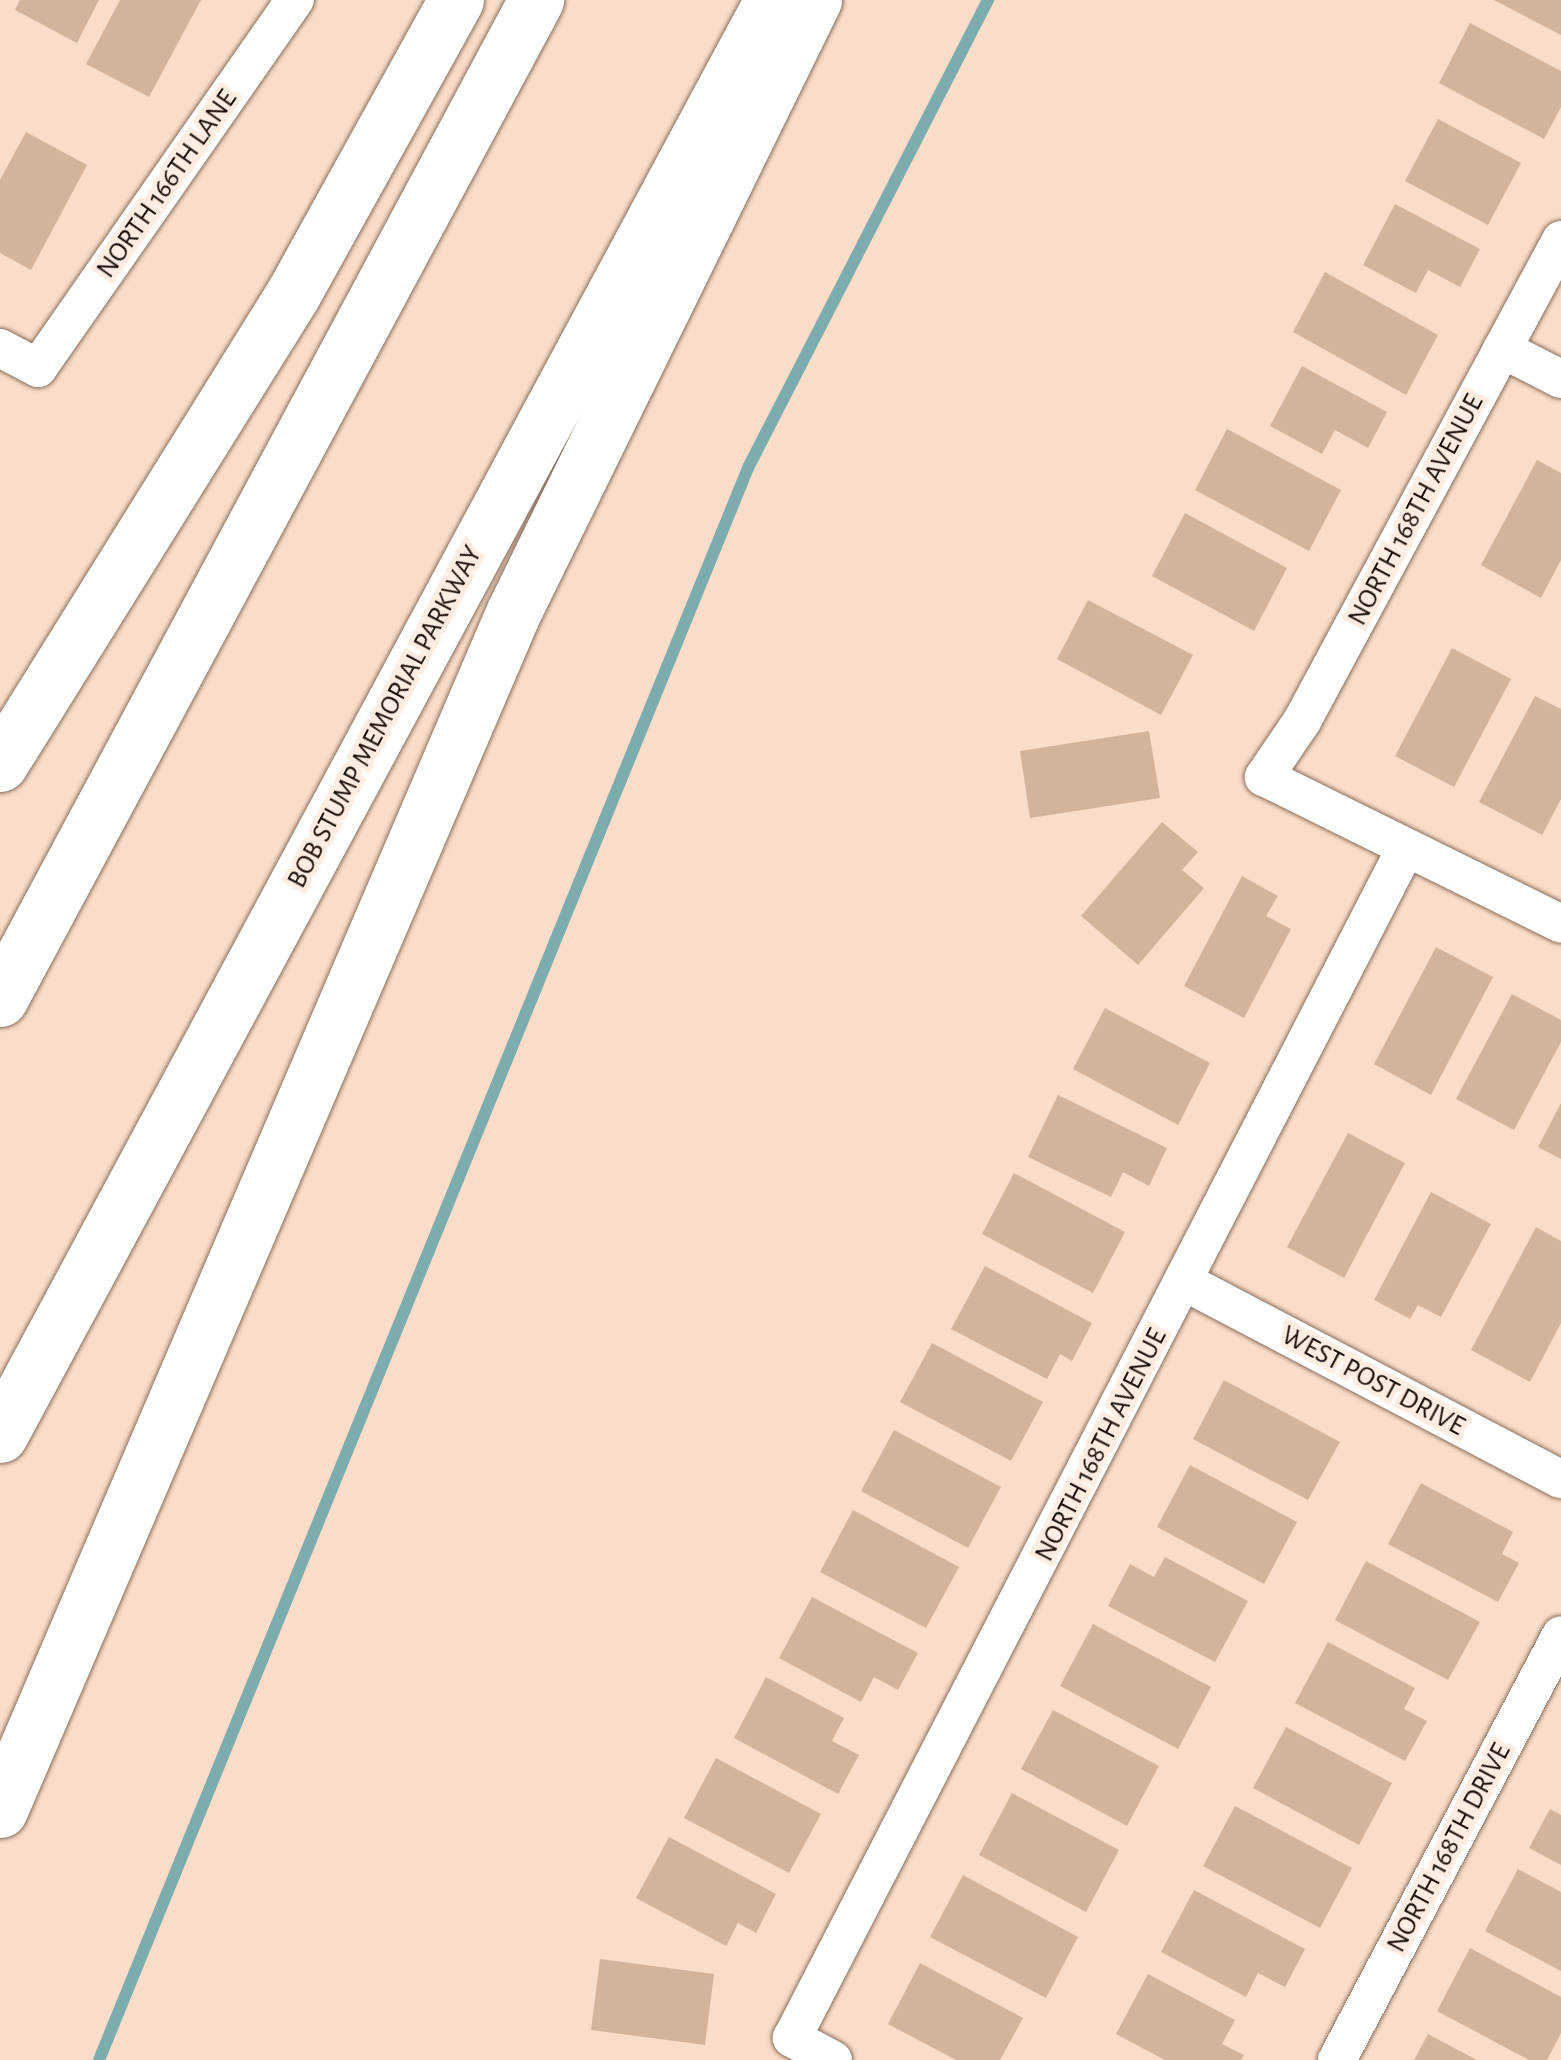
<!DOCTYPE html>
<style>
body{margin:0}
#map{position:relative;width:1561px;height:2060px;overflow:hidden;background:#faddc8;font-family:"Alegreya Sans",sans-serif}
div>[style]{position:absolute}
.stream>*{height:12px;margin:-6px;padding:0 6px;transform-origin:6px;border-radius:6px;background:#7cacad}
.building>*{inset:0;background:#d4b39b}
.roads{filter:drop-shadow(0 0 2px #876e5c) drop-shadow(0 0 2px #876e5c)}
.street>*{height:38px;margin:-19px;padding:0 19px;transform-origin:19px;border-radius:19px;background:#fff}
.highway>*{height:55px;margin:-27.5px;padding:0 27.5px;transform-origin:27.5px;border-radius:27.5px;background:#fff}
span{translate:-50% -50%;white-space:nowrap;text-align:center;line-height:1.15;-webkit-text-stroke:10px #feede0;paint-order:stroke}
.street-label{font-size:28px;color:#170e07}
</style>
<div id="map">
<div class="stream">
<div style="left:99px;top:2060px;width:1721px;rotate:-67.82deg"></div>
<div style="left:749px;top:466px;width:524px;rotate:-62.85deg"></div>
</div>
<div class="building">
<div style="clip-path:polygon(20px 0,99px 0,77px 43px,15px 10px)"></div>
<div style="clip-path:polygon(120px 0,201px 0,149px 97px,86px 64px)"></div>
<div style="clip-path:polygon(1494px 0,1561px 0,1561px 35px)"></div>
<div style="clip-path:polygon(1470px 23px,1561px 71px,1561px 107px,1544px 139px,1439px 83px)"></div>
<div style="clip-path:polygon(1438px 119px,1521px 163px,1488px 225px,1405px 181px)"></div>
<div style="clip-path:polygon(26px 132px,87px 165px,31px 270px,0 253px,0 180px)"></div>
<div style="clip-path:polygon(1395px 204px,1480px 249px,1460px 287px,1428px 270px,1416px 293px,1363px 265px)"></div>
<div style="clip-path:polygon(1325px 272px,1438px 335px,1406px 395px,1293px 332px)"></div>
<div style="clip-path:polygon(1302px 366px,1387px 412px,1368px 448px,1335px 430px,1322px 454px,1270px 426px)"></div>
<div style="clip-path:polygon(1227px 429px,1341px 490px,1309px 551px,1195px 490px)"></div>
<div style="clip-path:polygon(1537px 460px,1561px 473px,1561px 560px,1541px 598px,1481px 565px)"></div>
<div style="clip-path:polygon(1185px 513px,1287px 568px,1254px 631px,1152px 576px)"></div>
<div style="clip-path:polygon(1088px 600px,1193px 655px,1161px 715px,1057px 659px)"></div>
<div style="clip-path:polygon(1452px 648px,1511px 679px,1454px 787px,1395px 756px)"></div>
<div style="clip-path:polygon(1535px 696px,1561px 709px,1561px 799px,1542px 835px,1479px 802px)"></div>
<div style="clip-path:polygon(1149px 731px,1160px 798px,1030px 818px,1020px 751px)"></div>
<div style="clip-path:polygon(1162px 822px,1198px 852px,1182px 870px,1204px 888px,1138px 965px,1081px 916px)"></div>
<div style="clip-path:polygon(1242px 876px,1278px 896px,1266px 916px,1291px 929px,1244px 1018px,1184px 986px)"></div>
<div style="clip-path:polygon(1436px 947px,1493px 977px,1431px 1095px,1374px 1064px)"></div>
<div style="clip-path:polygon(1512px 994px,1561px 1020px,1561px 1042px,1514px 1130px,1456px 1099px)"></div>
<div style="clip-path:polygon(1105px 1008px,1210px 1063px,1178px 1125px,1073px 1069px)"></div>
<div style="clip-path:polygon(1058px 1095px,1167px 1148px,1149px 1186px,1123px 1172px,1111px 1197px,1028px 1157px)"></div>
<div style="clip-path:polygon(1561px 1103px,1561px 1159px,1538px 1147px)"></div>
<div style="clip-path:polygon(1348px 1133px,1405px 1163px,1344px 1278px,1287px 1247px)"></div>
<div style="clip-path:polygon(1014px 1173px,1125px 1232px,1093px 1293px,982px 1234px)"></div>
<div style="clip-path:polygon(1431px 1192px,1491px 1224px,1441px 1317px,1418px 1305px,1410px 1319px,1374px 1300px)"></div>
<div style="clip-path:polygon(1536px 1227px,1561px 1241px,1561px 1323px,1530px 1382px,1471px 1350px)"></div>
<div style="clip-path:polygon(985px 1266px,1092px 1323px,1072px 1361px,1060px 1354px,1047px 1379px,951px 1329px)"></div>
<div style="clip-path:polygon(932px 1343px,1043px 1402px,1011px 1461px,900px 1402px)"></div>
<div style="clip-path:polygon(1224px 1380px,1340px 1442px,1308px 1500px,1193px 1439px)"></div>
<div style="clip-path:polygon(894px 1430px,1001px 1487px,968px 1548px,861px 1491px)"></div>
<div style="clip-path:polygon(1190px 1465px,1297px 1522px,1264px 1584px,1157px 1527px)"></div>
<div style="clip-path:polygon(1421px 1483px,1513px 1532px,1502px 1554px,1519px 1563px,1498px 1602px,1388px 1544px)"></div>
<div style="clip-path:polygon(853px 1510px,959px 1567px,926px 1628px,820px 1572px)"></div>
<div style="clip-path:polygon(1165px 1557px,1248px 1601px,1215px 1662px,1108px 1606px,1130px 1564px,1154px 1577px)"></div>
<div style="clip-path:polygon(1366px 1561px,1480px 1622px,1448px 1680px,1335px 1620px)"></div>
<div style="clip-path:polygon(812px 1597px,918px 1653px,898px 1690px,874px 1677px,861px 1702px,779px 1658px)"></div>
<div style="clip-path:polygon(1093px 1624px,1211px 1687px,1178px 1749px,1060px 1686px)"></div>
<div style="clip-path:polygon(1328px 1642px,1415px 1688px,1404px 1709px,1427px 1721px,1405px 1761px,1295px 1703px)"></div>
<div style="clip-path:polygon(766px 1677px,844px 1718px,832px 1741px,859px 1755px,838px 1794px,734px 1738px)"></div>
<div style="clip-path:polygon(1053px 1710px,1159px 1766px,1127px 1826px,1021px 1769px)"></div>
<div style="clip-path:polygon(1286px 1727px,1392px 1783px,1359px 1845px,1253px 1788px)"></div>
<div style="clip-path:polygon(716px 1758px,821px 1814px,789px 1873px,684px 1818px)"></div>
<div style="clip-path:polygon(1012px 1793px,1119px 1850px,1086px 1912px,979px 1855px)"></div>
<div style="clip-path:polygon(1235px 1806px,1352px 1868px,1320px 1928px,1203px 1866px)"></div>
<div style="clip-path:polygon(1550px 1809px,1561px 1815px,1561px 1865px,1529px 1848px)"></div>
<div style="clip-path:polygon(669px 1837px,776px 1894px,756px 1933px,738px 1923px,726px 1946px,636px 1898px)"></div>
<div style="clip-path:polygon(1518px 1869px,1561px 1892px,1561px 1971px,1485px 1931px)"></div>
<div style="clip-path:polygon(963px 1875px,1078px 1937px,1046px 1998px,930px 1937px)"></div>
<div style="clip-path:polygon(1194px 1890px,1305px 1949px,1285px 1987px,1258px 1973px,1246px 1997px,1161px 1952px)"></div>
<div style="clip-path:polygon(1470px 1948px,1561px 1997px,1561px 2033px,1547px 2060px,1529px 2060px,1437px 2011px)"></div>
<div style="clip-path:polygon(600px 1959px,714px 1974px,705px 2045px,591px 2030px)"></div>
<div style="clip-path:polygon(920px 1963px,1023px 2018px,1000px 2060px,956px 2060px,888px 2024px)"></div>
<div style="clip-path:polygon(1148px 1974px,1235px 2020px,1222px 2044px,1244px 2055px,1241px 2060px,1165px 2060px,1116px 2034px)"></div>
<div style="clip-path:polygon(1428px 2034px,1477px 2060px,1414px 2060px)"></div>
</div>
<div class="roads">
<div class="street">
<div style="left:1561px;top:240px;width:546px;rotate:118.3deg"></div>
<div style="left:1302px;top:721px;width:68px;rotate:124.2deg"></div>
<div style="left:1264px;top:777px;width:331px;rotate:26.3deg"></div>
<div style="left:0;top:348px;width:43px;rotate:27.8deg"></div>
<div style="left:38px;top:368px;width:449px;rotate:-55.1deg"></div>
<div style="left:1502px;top:349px;width:66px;rotate:27deg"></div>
<div style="left:1185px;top:1282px;width:424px;rotate:27.7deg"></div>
<div style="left:833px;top:2060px;width:47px;rotate:-151.8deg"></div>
<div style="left:792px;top:2038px;width:1337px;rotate:-62.71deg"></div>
<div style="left:1337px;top:2060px;width:480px;rotate:-62.2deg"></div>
</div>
<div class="highway">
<div style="left:0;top:764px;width:554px;rotate:-58.06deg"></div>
<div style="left:293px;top:294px;width:336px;rotate:-61deg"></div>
<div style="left:0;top:999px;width:1134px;rotate:-61.78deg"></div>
<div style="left:0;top:1435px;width:1629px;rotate:-61.72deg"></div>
<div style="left:0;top:1810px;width:1305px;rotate:-66.8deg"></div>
<div style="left:514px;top:611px;width:681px;rotate:-63.85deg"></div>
</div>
</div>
<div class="street-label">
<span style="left:167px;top:184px;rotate:-55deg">NORTH 166TH LANE</span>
<span style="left:1416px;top:510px;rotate:-62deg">NORTH 168TH AVENUE</span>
<span style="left:385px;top:717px;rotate:-62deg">BOB STUMP MEMORIAL PARKWAY</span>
<span style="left:1373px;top:1381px;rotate:28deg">WEST POST DRIVE</span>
<span style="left:1101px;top:1445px;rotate:-63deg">NORTH 168TH AVENUE</span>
<span style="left:1449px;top:1848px;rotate:-62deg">NORTH 168TH DRIVE</span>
</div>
</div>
